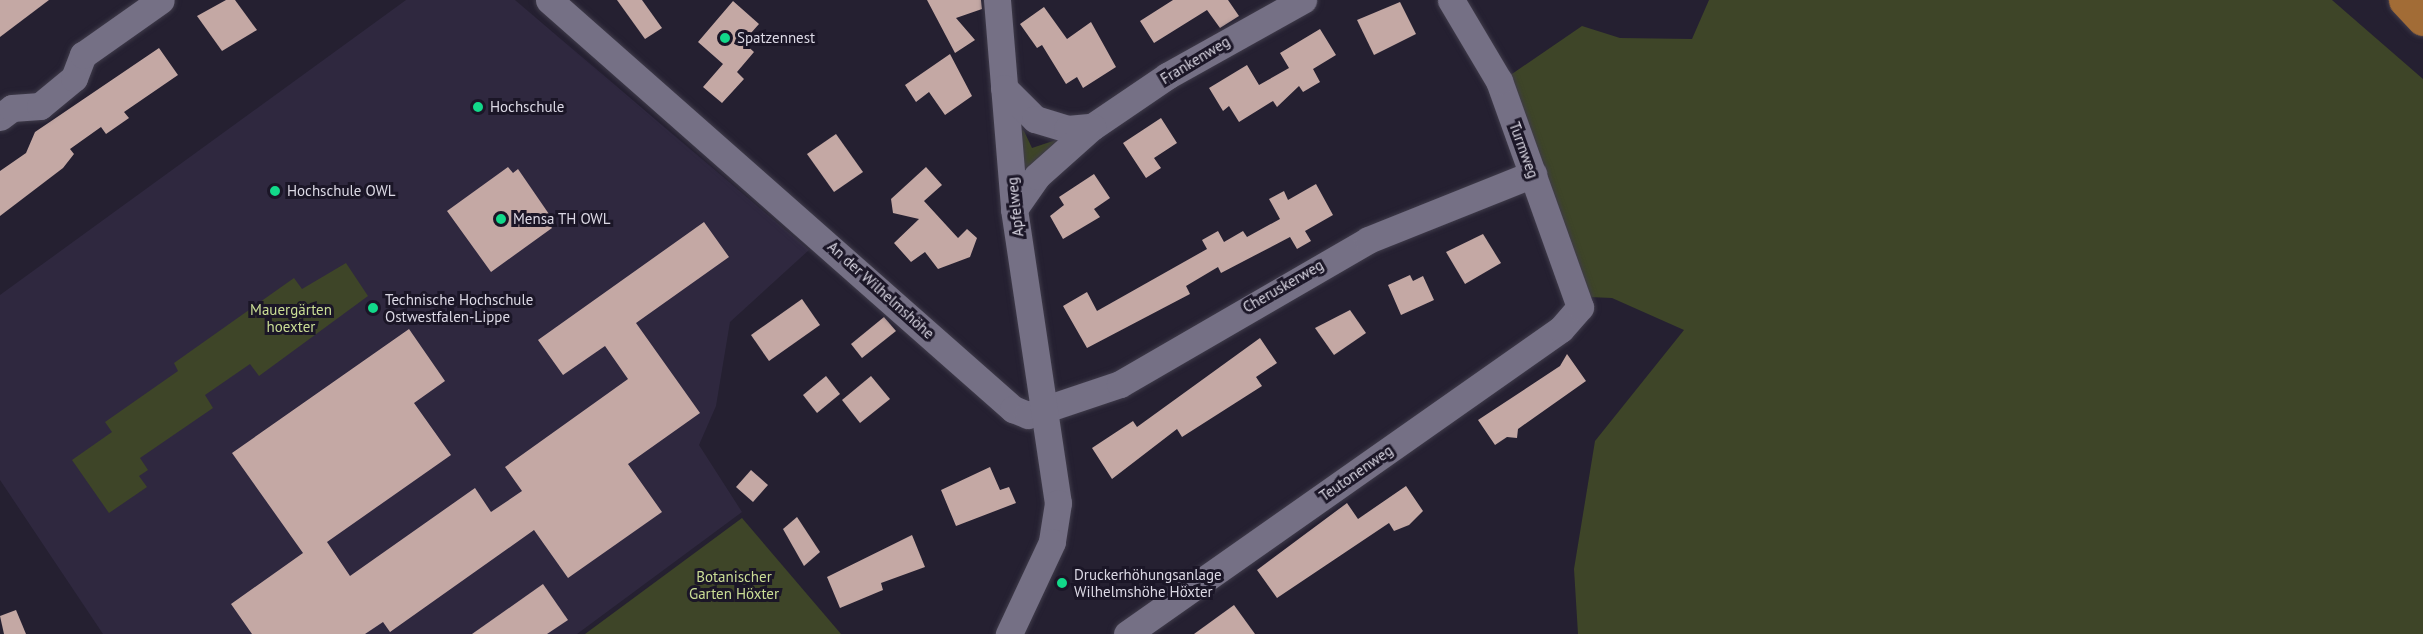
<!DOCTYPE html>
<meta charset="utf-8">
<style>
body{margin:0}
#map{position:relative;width:2423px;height:634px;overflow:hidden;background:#252031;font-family:"PT Sans",sans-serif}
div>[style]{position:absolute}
.built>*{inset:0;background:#2f283f}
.green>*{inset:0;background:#3e4528}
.building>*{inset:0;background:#c4a8a4}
.roads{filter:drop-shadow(0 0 2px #3f3b4a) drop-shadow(0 0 2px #3f3b4a)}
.minor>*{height:27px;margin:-13.5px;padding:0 13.5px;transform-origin:13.5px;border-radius:13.5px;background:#757085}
.primary>*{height:33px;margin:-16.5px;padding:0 16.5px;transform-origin:16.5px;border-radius:16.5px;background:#a26c36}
.dots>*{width:16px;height:16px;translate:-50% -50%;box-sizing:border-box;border:3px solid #1b1627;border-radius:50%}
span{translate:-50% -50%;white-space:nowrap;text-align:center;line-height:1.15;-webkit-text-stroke:6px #1b1627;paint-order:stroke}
.poi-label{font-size:15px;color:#dcd9e5}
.left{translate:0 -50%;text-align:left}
.street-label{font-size:15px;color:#dcd9e5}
.park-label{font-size:15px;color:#cadd95}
</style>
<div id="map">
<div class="built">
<div style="clip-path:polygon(406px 0,515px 0,809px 250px,730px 322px,716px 406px,699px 445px,742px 512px,577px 634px,103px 634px,0 480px,0 295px)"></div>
</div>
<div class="green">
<div style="clip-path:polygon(1709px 0,2332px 0,2423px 79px,2423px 634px,1578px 634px,1574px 569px,1595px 441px,1684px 330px,1612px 298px,1589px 297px,1509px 76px,1582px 26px,1620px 38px,1692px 39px)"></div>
<div style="clip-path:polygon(1004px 119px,1024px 131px,1032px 148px,1068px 136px,1009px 186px)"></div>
<div style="clip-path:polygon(346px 263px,368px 296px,259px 376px,250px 364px,205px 395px,213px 408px,140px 458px,148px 470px,139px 476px,147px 487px,109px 513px,72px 460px,112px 432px,105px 422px,178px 371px,174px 363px,294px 278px,302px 289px)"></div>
<div style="clip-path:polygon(742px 518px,841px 634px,585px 634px)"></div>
</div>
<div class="building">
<div style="clip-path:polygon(0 0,49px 0,0 37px)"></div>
<div style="clip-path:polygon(226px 0,235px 0,257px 30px,222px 51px,197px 16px)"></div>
<div style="clip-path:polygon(617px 0,642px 0,662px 28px,645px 39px)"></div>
<div style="clip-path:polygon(927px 0,981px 0,982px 9px,956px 18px,975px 40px,955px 53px)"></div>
<div style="clip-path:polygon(1173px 0,1228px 0,1239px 16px,1220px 28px,1207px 10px,1154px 43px,1140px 21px)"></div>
<div style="clip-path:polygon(733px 1px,759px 24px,743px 42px,754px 52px,737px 72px,744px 79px,722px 103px,703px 87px,723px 64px,698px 42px)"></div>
<div style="clip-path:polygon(1400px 2px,1416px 34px,1374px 55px,1357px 20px)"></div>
<div style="clip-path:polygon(1044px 7px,1067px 39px,1091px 22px,1116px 67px,1083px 88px,1077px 77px,1066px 84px,1042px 45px,1037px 48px,1020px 24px)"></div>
<div style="clip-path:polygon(1320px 29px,1336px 55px,1313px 69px,1320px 82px,1303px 92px,1299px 86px,1277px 107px,1273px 101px,1239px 122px,1229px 106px,1223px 111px,1209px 88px,1247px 65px,1259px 85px,1289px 68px,1280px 53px)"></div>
<div style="clip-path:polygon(159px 48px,178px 75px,124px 112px,129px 118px,106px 134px,101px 127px,70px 149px,74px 154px,63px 168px,0 216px,0 171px,26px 153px,35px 132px)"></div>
<div style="clip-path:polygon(950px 54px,972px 96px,945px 115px,929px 92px,916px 102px,905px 85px)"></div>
<div style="clip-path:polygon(1161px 118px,1177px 143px,1154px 158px,1161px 168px,1146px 178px,1123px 143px)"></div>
<div style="clip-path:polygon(836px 134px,863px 172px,834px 192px,807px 154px)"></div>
<div style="clip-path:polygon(508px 167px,513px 173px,518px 169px,551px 217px,546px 220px,552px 228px,491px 272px,447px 211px)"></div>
<div style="clip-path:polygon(926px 167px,942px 185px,924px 201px,958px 238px,967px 229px,977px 238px,970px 257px,938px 269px,925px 252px,911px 262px,894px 243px,919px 219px,893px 213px,891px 199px)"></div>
<div style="clip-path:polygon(1094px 174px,1110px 198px,1094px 209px,1100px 217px,1063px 239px,1050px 216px,1064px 205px,1059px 197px)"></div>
<div style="clip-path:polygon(1316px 184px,1333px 215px,1305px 231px,1311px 241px,1297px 249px,1290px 237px,1221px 273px,1218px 267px,1186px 286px,1190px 294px,1087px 348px,1063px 306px,1087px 292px,1097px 311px,1207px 249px,1202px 240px,1218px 231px,1224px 242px,1243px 231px,1247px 237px,1280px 219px,1269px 199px,1284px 191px,1288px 200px)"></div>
<div style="clip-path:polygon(704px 222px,729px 257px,636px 323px,700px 413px,628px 464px,662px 512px,568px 578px,534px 530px,390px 632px,383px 622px,365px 634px,252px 634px,231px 604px,303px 553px,232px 453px,409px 329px,445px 381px,414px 403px,451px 455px,327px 542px,350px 576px,475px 488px,491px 512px,522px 491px,505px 467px,628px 379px,605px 346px,563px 375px,538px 340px)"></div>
<div style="clip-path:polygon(1483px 234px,1501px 263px,1465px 284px,1446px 252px)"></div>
<div style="clip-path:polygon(1410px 275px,1413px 281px,1423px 276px,1434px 300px,1401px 315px,1388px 285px)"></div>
<div style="clip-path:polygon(802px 299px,820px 325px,769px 361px,751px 335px)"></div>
<div style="clip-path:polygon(1350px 310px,1366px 333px,1334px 355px,1315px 328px)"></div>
<div style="clip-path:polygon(884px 317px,896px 331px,862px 358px,851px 344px)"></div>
<div style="clip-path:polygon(1260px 338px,1277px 363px,1256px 377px,1262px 386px,1182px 437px,1177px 429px,1112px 479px,1092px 448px,1133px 421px,1137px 427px)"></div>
<div style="clip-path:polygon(1567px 354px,1586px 381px,1518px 429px,1517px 438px,1507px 437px,1495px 445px,1478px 420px,1560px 366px)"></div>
<div style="clip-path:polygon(826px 376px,840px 394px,817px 413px,803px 395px)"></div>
<div style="clip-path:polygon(871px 376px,890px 399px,860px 423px,842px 400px)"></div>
<div style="clip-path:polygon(990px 467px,1000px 490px,1009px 487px,1016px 503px,956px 526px,941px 490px)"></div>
<div style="clip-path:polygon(751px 470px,768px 485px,753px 502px,736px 487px)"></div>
<div style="clip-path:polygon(1406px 486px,1423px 511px,1409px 525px,1394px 531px,1389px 523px,1277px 598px,1257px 570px,1347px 503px,1358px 519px)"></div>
<div style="clip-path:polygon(797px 517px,820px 552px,804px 566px,783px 529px)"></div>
<div style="clip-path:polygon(912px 535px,925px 567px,881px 583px,883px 590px,840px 608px,827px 577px)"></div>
<div style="clip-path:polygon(543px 584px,568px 620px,547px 634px,472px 634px)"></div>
<div style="clip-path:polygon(1234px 605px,1255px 634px,1194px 634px)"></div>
<div style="clip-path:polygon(16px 610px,26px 634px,4px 634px,0 616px)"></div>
</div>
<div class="roads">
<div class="minor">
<div style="left:549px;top:0;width:619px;rotate:41.4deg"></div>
<div style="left:1013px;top:409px;width:16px;rotate:22deg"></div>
<div style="left:1028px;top:415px;width:97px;rotate:-18.6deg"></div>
<div style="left:1120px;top:384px;width:287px;rotate:-30.1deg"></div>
<div style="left:1368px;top:240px;width:178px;rotate:-21.8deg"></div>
<div style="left:997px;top:0;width:210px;rotate:85.3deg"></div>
<div style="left:1014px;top:209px;width:297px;rotate:81.5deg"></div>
<div style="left:1058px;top:503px;width:39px;rotate:99deg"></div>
<div style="left:1052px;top:542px;width:102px;rotate:115.1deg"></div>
<div style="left:1004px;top:88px;width:44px;rotate:45deg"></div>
<div style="left:1035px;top:119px;width:34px;rotate:17deg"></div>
<div style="left:1067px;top:129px;width:25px;rotate:-5deg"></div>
<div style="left:1092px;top:127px;width:91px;rotate:-34.2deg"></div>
<div style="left:1167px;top:76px;width:156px;rotate:-29.2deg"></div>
<div style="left:0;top:117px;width:15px;rotate:-37deg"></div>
<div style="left:12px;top:108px;width:28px;rotate:-4deg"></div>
<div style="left:40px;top:106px;width:44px;rotate:-39.5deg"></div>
<div style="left:74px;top:78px;width:25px;rotate:-69deg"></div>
<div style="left:83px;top:55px;width:95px;rotate:-35.2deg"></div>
<div style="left:1014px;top:209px;width:40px;rotate:-55.1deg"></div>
<div style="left:1037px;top:176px;width:74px;rotate:-41.7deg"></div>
<div style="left:1127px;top:634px;width:530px;rotate:-35.1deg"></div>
<div style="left:1561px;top:329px;width:29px;rotate:-49deg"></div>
<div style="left:1580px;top:307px;width:240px;rotate:-109.7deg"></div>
<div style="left:1499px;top:81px;width:94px;rotate:-120.7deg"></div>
</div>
<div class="primary">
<div style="left:2405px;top:0;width:26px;rotate:47deg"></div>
</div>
</div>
<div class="dots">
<div style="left:725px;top:38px;background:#12d98a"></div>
<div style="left:478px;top:107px;background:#12d98a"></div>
<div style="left:275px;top:191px;background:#12d98a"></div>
<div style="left:501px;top:219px;background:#12d98a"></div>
<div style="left:373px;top:308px;background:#12d98a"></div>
<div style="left:1062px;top:583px;background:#12d98a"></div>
</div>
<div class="poi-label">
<span class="left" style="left:737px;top:38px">Spatzennest</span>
<span class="left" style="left:490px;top:107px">Hochschule</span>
<span class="left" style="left:287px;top:191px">Hochschule OWL</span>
<span class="left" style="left:513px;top:219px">Mensa TH OWL</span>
<span class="left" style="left:385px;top:308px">Technische Hochschule<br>Ostwestfalen-Lippe</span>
<span class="left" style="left:1074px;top:583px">Druckerhöhungsanlage<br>Wilhelmshöhe Höxter</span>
</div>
<div class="street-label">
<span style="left:1195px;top:60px;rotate:-31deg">Frankenweg</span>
<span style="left:1524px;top:150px;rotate:70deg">Turmweg</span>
<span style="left:1015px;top:207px;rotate:-96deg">Apfelweg</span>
<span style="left:1283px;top:286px;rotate:-30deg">Cheruskerweg</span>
<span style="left:881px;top:290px;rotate:42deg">An der Wilhelmshöhe</span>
<span style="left:1356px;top:473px;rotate:-35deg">Teutonenweg</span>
</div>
<div class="park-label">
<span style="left:291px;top:318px">Mauergärten<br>hoexter</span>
<span style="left:734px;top:585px">Botanischer<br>Garten Höxter</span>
</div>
</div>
